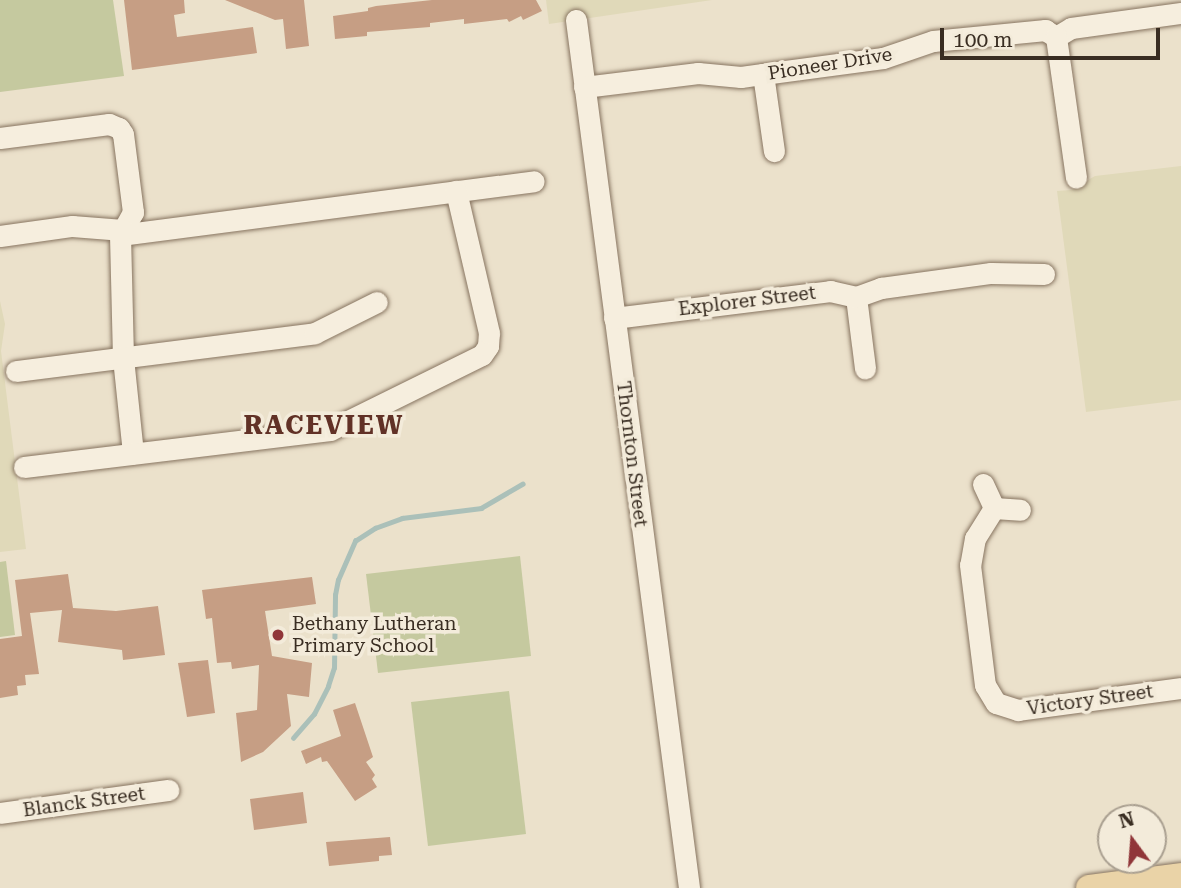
<!DOCTYPE html>
<style>
body{margin:0}
#map{position:relative;width:1181px;height:888px;overflow:hidden;background:#ebe1cb;font-family:"Roboto Serif",serif}
div>[style]{position:absolute}
.farmland>*{inset:0;background:#e0d9b9}
.green>*{inset:0;background:#c5c99f}
.stream>*{height:4.5px;margin:-2.25px;padding:0 2.25px;transform-origin:2.25px;border-radius:2.25px;background:#abc0b9}
.building>*{inset:0;background:#c69e84}
.roads{filter:drop-shadow(0 0 2px #877460) drop-shadow(0 0 2px #877460)}
.minor>*{height:21px;margin:-10.5px;padding:0 10.5px;transform-origin:10.5px;border-radius:10.5px;background:#f6eede}
.major>*{height:26px;margin:-13px;padding:0 13px;transform-origin:13px;border-radius:13px;background:#ead3a7}
.dots>*{width:19px;height:19px;translate:-50% -50%;box-sizing:border-box;border:4px solid #f3ebda;border-radius:50%}
span{translate:-50% -50%;white-space:nowrap;text-align:center;line-height:1.15;-webkit-text-stroke:7px #f3ebda;paint-order:stroke}
.street-label{font-size:19px;color:#392d22}
.poi-label{font-size:19px;color:#392d22}
.left{translate:0 -50%;text-align:left}
.district-label{font-size:26px;color:#613126;font-weight:700;letter-spacing:2px}
.north{position:absolute;left:1097px;top:804px;width:70px;height:70px;box-sizing:border-box;background:#f3ebda;border:2px solid #a99f90;border-radius:50%;rotate:344deg;font-size:19px;font-weight:700;line-height:28px;text-align:center;color:#392d22}
.north::after{content:'';display:block;margin:auto;width:24px;height:32px;background:#903639;clip-path:polygon(50% 0,100% 100%,50% 72%,0 100%)}
.scale{position:absolute;left:940px;top:28px;width:220px;height:32px;box-sizing:border-box;border:4px solid #392d22;border-top:0;padding-left:9px;font-size:21px;line-height:24px;white-space:nowrap;color:#392d22;-webkit-text-stroke:5px #f3ebda;paint-order:stroke}
</style>
<div id="map">
<div class="farmland">
<div style="clip-path:polygon(546px 0,712px 0,549px 24px)"></div>
<div style="clip-path:polygon(1181px 166px,1181px 400px,1086px 412px,1057px 191px,1071px 190px,1095px 176px)"></div>
<div style="clip-path:polygon(0 301px,5px 324px,1px 351px,26px 549px,0 552px)"></div>
</div>
<div class="green">
<div style="clip-path:polygon(0 0,113px 0,124px 76px,0 92px)"></div>
<div style="clip-path:polygon(520px 556px,531px 656px,378px 673px,366px 574px)"></div>
<div style="clip-path:polygon(6px 561px,15px 635px,0 637px,0 562px)"></div>
<div style="clip-path:polygon(509px 691px,526px 834px,428px 846px,411px 702px)"></div>
</div>
<div class="stream">
<div style="left:293px;top:738px;width:32px;rotate:-49deg"></div>
<div style="left:314px;top:714px;width:31px;rotate:-63deg"></div>
<div style="left:328px;top:686px;width:19px;rotate:-72deg"></div>
<div style="left:334px;top:668px;width:73px;rotate:-89.2deg"></div>
<div style="left:335px;top:595px;width:15px;rotate:-79deg"></div>
<div style="left:338px;top:580px;width:43px;rotate:-66.4deg"></div>
<div style="left:355px;top:541px;width:24px;rotate:-33deg"></div>
<div style="left:375px;top:528px;width:29px;rotate:-20deg"></div>
<div style="left:402px;top:518px;width:80px;rotate:-7.2deg"></div>
<div style="left:481px;top:508px;width:48px;rotate:-30.3deg"></div>
</div>
<div class="building">
<div style="clip-path:polygon(124px 0,184px 0,185px 13px,174px 15px,177px 37px,253px 27px,257px 53px,132px 70px)"></div>
<div style="clip-path:polygon(225px 0,304px 0,309px 46px,286px 49px,283px 19px,275px 20px)"></div>
<div style="clip-path:polygon(432px 0,536px 0,542px 11px,523px 20px,521px 16px,509px 22px,507px 19px,464px 24px,464px 19px,430px 23px,430px 27px,367px 32px,367px 36px,335px 39px,333px 16px,368px 11px,368px 8px,376px 6px)"></div>
<div style="clip-path:polygon(68px 574px,73px 608px,116px 611px,158px 606px,165px 655px,123px 660px,122px 650px,58px 642px,62px 610px,30px 613px,39px 674px,25px 675px,26px 685px,17px 686px,18px 695px,0 698px,0 639px,22px 636px,15px 580px)"></div>
<div style="clip-path:polygon(312px 577px,316px 604px,265px 611px,272px 656px,312px 663px,309px 697px,287px 694px,291px 726px,263px 752px,241px 762px,236px 713px,257px 710px,259px 665px,232px 669px,231px 662px,217px 663px,212px 618px,206px 619px,202px 590px)"></div>
<div style="clip-path:polygon(208px 660px,215px 713px,187px 717px,178px 663px)"></div>
<div style="clip-path:polygon(355px 703px,373px 757px,366px 762px,375px 775px,372px 779px,377px 787px,355px 801px,327px 761px,322px 762px,321px 757px,306px 764px,301px 751px,341px 736px,333px 710px)"></div>
<div style="clip-path:polygon(303px 792px,307px 823px,254px 830px,250px 799px)"></div>
<div style="clip-path:polygon(390px 837px,392px 855px,379px 856px,379px 861px,329px 866px,326px 842px)"></div>
</div>
<div class="roads">
<div class="minor">
<div style="left:576px;top:20px;width:875px;rotate:82.58deg"></div>
<div style="left:1056px;top:37px;width:17px;rotate:-31deg"></div>
<div style="left:1071px;top:28px;width:111px;rotate:-7.8deg"></div>
<div style="left:763px;top:74px;width:78px;rotate:81.9deg"></div>
<div style="left:584px;top:87px;width:115px;rotate:-7deg"></div>
<div style="left:698px;top:73px;width:43px;rotate:5.3deg"></div>
<div style="left:741px;top:77px;width:22px;rotate:-8deg"></div>
<div style="left:763px;top:74px;width:121px;rotate:-7.6deg"></div>
<div style="left:883px;top:58px;width:53px;rotate:-18.8deg"></div>
<div style="left:933px;top:41px;width:113px;rotate:-5.6deg"></div>
<div style="left:1045px;top:30px;width:13px;rotate:32deg"></div>
<div style="left:1056px;top:37px;width:142px;rotate:81.9deg"></div>
<div style="left:0;top:138px;width:110px;rotate:-7.3deg"></div>
<div style="left:109px;top:124px;width:11px;rotate:22deg"></div>
<div style="left:119px;top:128px;width:7px;rotate:56deg"></div>
<div style="left:123px;top:134px;width:79px;rotate:82.7deg"></div>
<div style="left:133px;top:212px;width:26px;rotate:119deg"></div>
<div style="left:120px;top:235px;width:123px;rotate:88.6deg"></div>
<div style="left:123px;top:358px;width:96px;rotate:84deg"></div>
<div style="left:120px;top:235px;width:417px;rotate:-7.4deg"></div>
<div style="left:0;top:236px;width:73px;rotate:-7.9deg"></div>
<div style="left:72px;top:226px;width:51px;rotate:4.5deg"></div>
<div style="left:856px;top:297px;width:72px;rotate:82.8deg"></div>
<div style="left:614px;top:318px;width:218px;rotate:-7.1deg"></div>
<div style="left:830px;top:291px;width:27px;rotate:13deg"></div>
<div style="left:856px;top:297px;width:27px;rotate:-20deg"></div>
<div style="left:881px;top:288px;width:111px;rotate:-7.8deg"></div>
<div style="left:991px;top:273px;width:53px;rotate:1.1deg"></div>
<div style="left:16px;top:371px;width:301px;rotate:-7.2deg"></div>
<div style="left:315px;top:333px;width:69px;rotate:-26.6deg"></div>
<div style="left:24px;top:467px;width:308px;rotate:-6.9deg"></div>
<div style="left:330px;top:430px;width:169px;rotate:-26.3deg"></div>
<div style="left:482px;top:355px;width:11px;rotate:-56deg"></div>
<div style="left:488px;top:346px;width:13px;rotate:-86deg"></div>
<div style="left:489px;top:333px;width:146px;rotate:-103.1deg"></div>
<div style="left:983px;top:484px;width:26px;rotate:65deg"></div>
<div style="left:994px;top:508px;width:26px;rotate:4deg"></div>
<div style="left:994px;top:508px;width:36px;rotate:122deg"></div>
<div style="left:975px;top:538px;width:27px;rotate:100deg"></div>
<div style="left:970px;top:565px;width:121px;rotate:82.9deg"></div>
<div style="left:985px;top:685px;width:21px;rotate:59deg"></div>
<div style="left:996px;top:703px;width:23px;rotate:18deg"></div>
<div style="left:1018px;top:710px;width:164px;rotate:-7.7deg"></div>
<div style="left:0;top:813px;width:170px;rotate:-7.8deg"></div>
</div>
<div class="major">
<div style="left:1089px;top:888px;width:93px;rotate:-7.4deg"></div>
</div>
</div>
<div class="dots">
<div style="left:278px;top:635px;background:#903639"></div>
</div>
<div class="street-label">
<span style="left:830px;top:64px;rotate:-9deg">Pioneer Drive</span>
<span style="left:747px;top:301px;rotate:-7deg">Explorer Street</span>
<span style="left:632px;top:454px;rotate:83deg">Thornton Street</span>
<span style="left:1090px;top:700px;rotate:-8deg">Victory Street</span>
<span style="left:84px;top:802px;rotate:-8deg">Blanck Street</span>
</div>
<div class="poi-label">
<span class="left" style="left:292px;top:635px">Bethany Lutheran<br>Primary School</span>
</div>
<div class="district-label">
<span style="left:324px;top:426px">RACEVIEW</span>
</div>
<div class="north">N</div>
<div class="scale">100 m</div>
</div>
